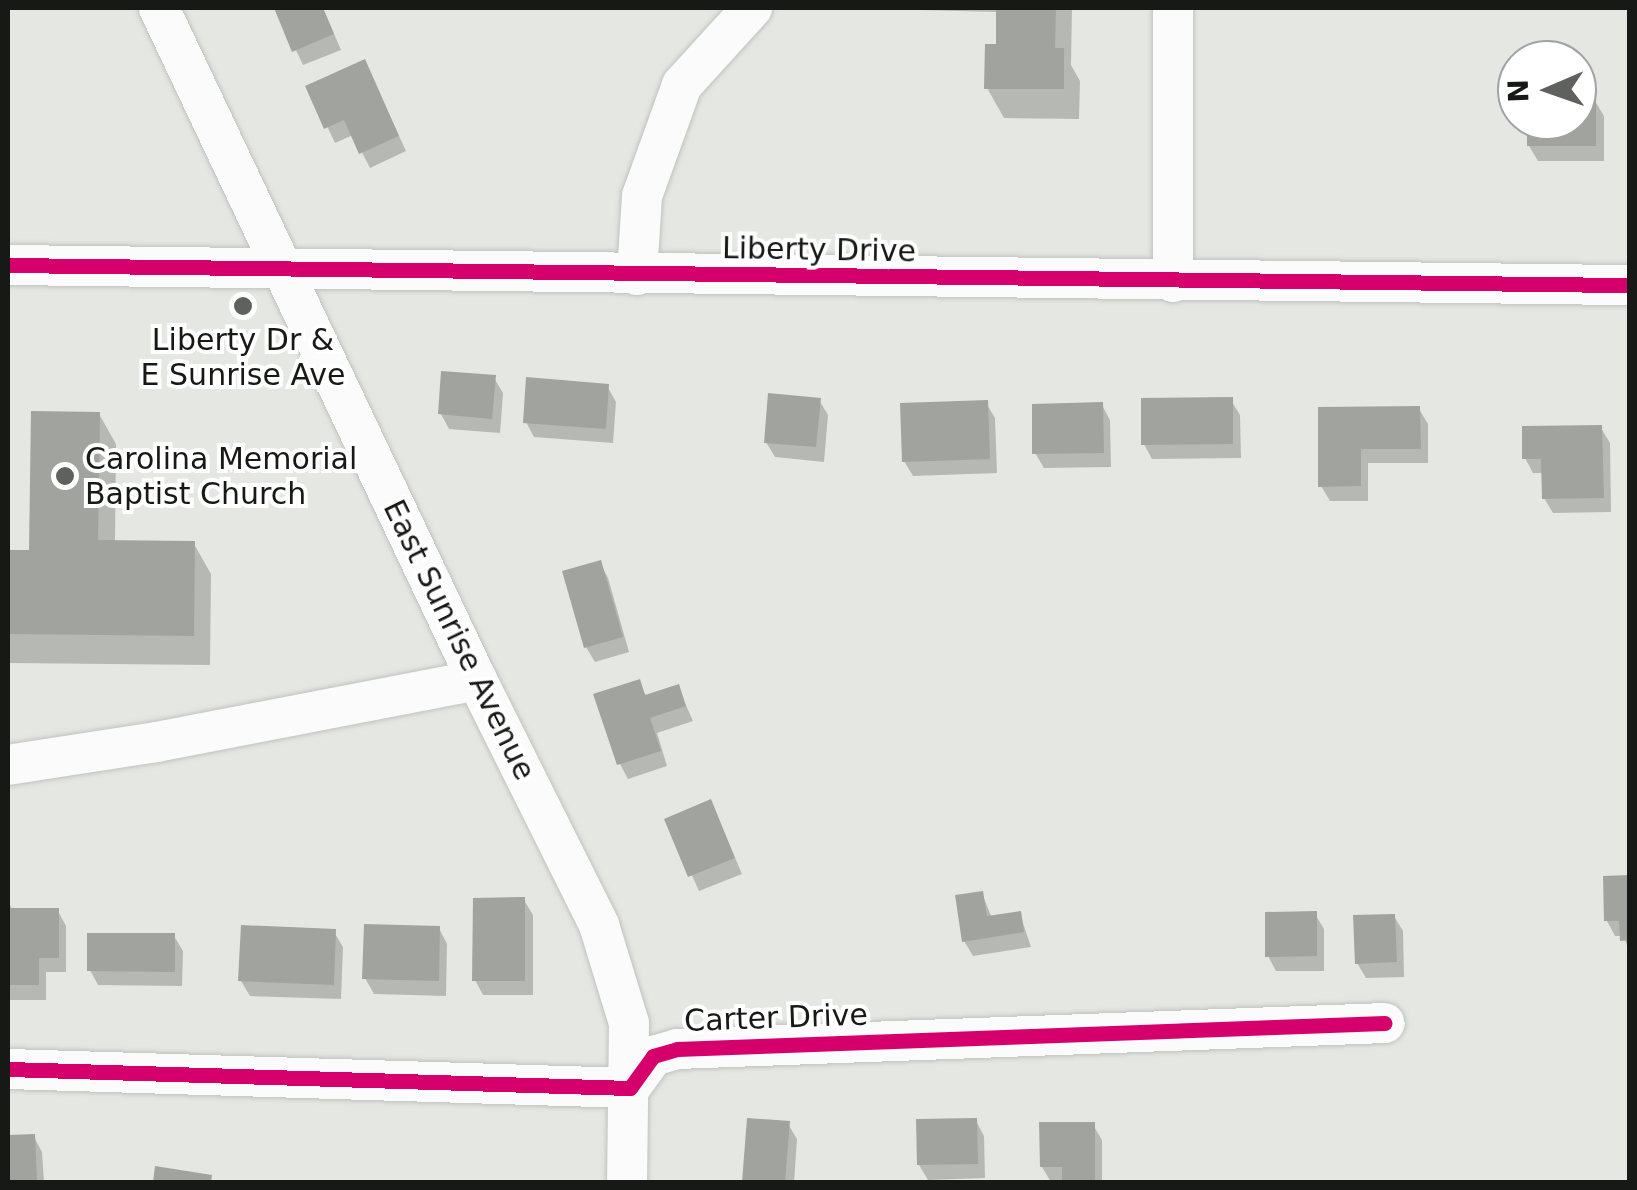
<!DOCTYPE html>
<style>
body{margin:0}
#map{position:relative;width:1637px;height:1190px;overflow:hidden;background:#e4e7e2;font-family:"DejaVu Sans",sans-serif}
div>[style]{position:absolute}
.shadow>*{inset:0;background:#0003}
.building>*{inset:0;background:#a1a39f}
.roads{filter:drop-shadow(0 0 2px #c0c2be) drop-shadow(0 0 2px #c0c2be)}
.minor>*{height:40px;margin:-20px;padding:0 20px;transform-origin:20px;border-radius:20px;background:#fbfbfb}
.cycleway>*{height:15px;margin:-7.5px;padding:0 7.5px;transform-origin:7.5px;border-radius:7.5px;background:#d6006c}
.dots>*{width:28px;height:28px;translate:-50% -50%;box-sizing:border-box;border:5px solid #fff;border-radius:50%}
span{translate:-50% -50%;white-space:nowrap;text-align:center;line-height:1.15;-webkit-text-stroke:8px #fff;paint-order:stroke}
.street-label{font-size:30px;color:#171917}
.poi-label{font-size:30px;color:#171917}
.left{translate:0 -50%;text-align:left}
.frame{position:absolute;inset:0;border:10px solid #171917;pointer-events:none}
.north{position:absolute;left:1497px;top:40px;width:100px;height:100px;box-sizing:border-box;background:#fff;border:2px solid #a2a3a2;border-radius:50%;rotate:268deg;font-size:28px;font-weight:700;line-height:40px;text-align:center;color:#171917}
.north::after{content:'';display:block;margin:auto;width:35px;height:45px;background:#5f615e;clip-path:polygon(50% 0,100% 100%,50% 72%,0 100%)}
</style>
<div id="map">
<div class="shadow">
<div style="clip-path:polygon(276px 8px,323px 8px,341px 50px,303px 65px)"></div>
<div style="clip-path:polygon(833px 8px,1072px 8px,1071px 65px,1080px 81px,1079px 119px,1004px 118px,987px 88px,998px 46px,999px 12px)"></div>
<div style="clip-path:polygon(372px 77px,406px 151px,370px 168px,353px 135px,335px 143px,309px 88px)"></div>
<div style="clip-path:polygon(1577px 101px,1595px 101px,1604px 116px,1604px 161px,1538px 161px,1529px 146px,1529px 120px,1577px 120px)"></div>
<div style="clip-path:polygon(494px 378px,503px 393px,500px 433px,449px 429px,441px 414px)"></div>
<div style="clip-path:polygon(607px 386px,616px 402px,613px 443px,534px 437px,526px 422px)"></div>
<div style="clip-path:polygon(819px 400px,828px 415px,824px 462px,775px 457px,766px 442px)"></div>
<div style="clip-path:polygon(1231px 400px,1240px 415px,1241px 458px,1152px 459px,1144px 444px)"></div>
<div style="clip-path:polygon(986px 403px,995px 418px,997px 473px,913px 476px,904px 461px)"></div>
<div style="clip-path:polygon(1102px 405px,1110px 420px,1111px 467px,1044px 468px,1035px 453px)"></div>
<div style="clip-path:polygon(1419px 409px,1428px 424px,1428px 463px,1368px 463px,1368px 501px,1330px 501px,1321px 486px,1320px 410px)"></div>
<div style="clip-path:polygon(99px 414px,116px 444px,115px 543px,194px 544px,211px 574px,210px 665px,8px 663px,8px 552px,32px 553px)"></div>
<div style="clip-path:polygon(1601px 428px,1610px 443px,1611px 512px,1553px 513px,1544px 498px,1544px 473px,1533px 473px,1525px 458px)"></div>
<div style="clip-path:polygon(600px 563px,608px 578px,629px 652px,595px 662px,586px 647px)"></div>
<div style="clip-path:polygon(638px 682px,647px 697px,678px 687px,693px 721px,657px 733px,667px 766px,628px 779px,620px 764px)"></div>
<div style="clip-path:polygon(718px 818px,742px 874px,699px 891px,667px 820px)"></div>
<div style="clip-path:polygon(1630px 877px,1630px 952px,1623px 936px,1615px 936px,1607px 921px)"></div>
<div style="clip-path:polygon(982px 894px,992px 918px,1020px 914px,1031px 947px,973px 956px,964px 941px)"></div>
<div style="clip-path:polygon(524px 900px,533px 915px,533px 995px,483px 995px,475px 980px)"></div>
<div style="clip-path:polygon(8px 901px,13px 911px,58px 911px,66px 926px,66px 972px,46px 972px,46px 1000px,8px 1000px)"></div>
<div style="clip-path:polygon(1315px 914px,1324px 929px,1324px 971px,1276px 971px,1268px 956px)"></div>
<div style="clip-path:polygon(1394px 916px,1403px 931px,1404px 977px,1366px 978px,1357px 963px)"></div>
<div style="clip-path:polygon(439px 928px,447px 944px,446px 996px,374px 994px,365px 978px)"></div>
<div style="clip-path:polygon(334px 932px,343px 947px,341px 999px,250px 996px,241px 981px)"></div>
<div style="clip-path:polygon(174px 936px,183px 951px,182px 986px,98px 985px,90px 970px)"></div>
<div style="clip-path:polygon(749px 1121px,788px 1124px,797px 1139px,794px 1182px,744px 1182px)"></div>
<div style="clip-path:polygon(976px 1121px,984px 1136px,985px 1178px,928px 1180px,919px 1165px)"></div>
<div style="clip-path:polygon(1093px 1125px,1102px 1140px,1102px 1182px,1051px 1182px,1042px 1167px)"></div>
<div style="clip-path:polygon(34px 1137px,42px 1152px,44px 1182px,8px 1182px,8px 1138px)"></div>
</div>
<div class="building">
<div style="clip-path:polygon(274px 8px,323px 8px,334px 34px,292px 52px)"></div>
<div style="clip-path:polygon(996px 8px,1056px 8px,1055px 48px,1064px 48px,1064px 89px,984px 89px,985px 44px,996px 44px)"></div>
<div style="clip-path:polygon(365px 59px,399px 136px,359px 154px,344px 120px,324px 129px,305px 86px)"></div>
<div style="clip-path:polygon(1596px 98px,1596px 146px,1527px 146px,1527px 120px,1577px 120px,1577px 99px)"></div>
<div style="clip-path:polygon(441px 371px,496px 375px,492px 419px,438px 414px)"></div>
<div style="clip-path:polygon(526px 377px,609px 384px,606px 429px,523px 423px)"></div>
<div style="clip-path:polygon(768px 393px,821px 398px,816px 447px,764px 443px)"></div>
<div style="clip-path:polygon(1233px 397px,1233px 444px,1141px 445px,1141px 398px)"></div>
<div style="clip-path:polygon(988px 400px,990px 459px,902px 462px,900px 403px)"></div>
<div style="clip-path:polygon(1103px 402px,1104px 453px,1032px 454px,1032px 404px)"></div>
<div style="clip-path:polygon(1420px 406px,1421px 449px,1361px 449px,1361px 486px,1318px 487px,1318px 407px)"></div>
<div style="clip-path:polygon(31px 411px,100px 412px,98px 540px,195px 541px,194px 636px,8px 634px,8px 550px,29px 550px)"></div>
<div style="clip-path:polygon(1602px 425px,1604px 498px,1542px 499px,1541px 459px,1522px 459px,1522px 426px)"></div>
<div style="clip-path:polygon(601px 560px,623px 637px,584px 648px,562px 571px)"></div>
<div style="clip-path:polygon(640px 679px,645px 695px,679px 684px,686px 706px,650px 718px,661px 751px,617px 765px,593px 694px)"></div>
<div style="clip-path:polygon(711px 799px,735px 858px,688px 877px,664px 819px)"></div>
<div style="clip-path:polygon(1630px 875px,1630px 940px,1620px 941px,1619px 921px,1604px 921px,1603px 876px)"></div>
<div style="clip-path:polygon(983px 891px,987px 916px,1021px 911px,1024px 932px,962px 942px,955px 895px)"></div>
<div style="clip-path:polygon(525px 897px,525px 981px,472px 981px,473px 898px)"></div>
<div style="clip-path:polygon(8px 908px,59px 908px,59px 958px,39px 958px,39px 985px,8px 985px)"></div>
<div style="clip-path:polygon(1317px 911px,1317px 956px,1265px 957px,1265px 912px)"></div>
<div style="clip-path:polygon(1395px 914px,1397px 962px,1355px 964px,1353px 915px)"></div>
<div style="clip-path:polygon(364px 924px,440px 926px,439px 981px,362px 979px)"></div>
<div style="clip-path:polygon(241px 925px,336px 929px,334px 985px,238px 981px)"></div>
<div style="clip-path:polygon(87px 933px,175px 933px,175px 972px,87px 971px)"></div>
<div style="clip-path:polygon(747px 1118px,790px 1121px,785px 1182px,742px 1182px)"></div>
<div style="clip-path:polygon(977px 1118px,978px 1164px,917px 1165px,916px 1119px)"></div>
<div style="clip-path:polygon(1039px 1122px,1095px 1122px,1095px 1182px,1062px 1182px,1062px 1167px,1040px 1167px)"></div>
<div style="clip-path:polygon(35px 1134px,37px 1182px,8px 1182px,8px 1135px)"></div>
<div style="clip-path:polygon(155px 1166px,212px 1175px,211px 1182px,153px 1182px)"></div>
</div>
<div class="roads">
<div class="minor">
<div style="left:159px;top:8px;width:743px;rotate:64.68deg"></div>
<div style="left:477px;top:680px;width:274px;rotate:63.5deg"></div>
<div style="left:599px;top:925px;width:102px;rotate:73deg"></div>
<div style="left:629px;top:1023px;width:159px;rotate:90.7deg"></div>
<div style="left:8px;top:265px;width:1622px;rotate:0.71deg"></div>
<div style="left:637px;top:275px;width:79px;rotate:-86.4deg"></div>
<div style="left:642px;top:196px;width:118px;rotate:-70.2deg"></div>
<div style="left:682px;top:85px;width:104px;rotate:-47.7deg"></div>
<div style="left:1173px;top:282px;width:274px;rotate:-90deg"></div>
<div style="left:8px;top:765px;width:150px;rotate:-8.8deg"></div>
<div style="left:156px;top:742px;width:327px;rotate:-10.9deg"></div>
<div style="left:8px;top:1069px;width:622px;rotate:1.75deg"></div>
<div style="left:630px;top:1088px;width:39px;rotate:-54deg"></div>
<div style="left:653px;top:1056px;width:25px;rotate:-16deg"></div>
<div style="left:677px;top:1049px;width:708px;rotate:-2.1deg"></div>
</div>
</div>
<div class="cycleway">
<div style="left:8px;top:265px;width:1622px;rotate:0.71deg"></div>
<div style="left:8px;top:1069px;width:622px;rotate:1.75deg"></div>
<div style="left:630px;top:1088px;width:39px;rotate:-54deg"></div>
<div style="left:653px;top:1056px;width:25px;rotate:-16deg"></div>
<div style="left:677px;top:1049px;width:708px;rotate:-2.1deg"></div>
</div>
<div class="dots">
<div style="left:243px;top:306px;background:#5f615e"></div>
<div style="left:65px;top:476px;background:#5f615e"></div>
</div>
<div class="street-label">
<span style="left:819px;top:250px;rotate:1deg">Liberty Drive</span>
<span style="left:459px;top:640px;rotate:64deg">East Sunrise Avenue</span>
<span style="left:776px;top:1018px;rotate:-2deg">Carter Drive</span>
</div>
<div class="poi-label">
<span style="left:243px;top:357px">Liberty Dr &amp;<br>E Sunrise Ave</span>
<span class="left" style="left:85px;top:476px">Carolina Memorial<br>Baptist Church</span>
</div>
<div class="frame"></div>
<div class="north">N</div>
</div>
